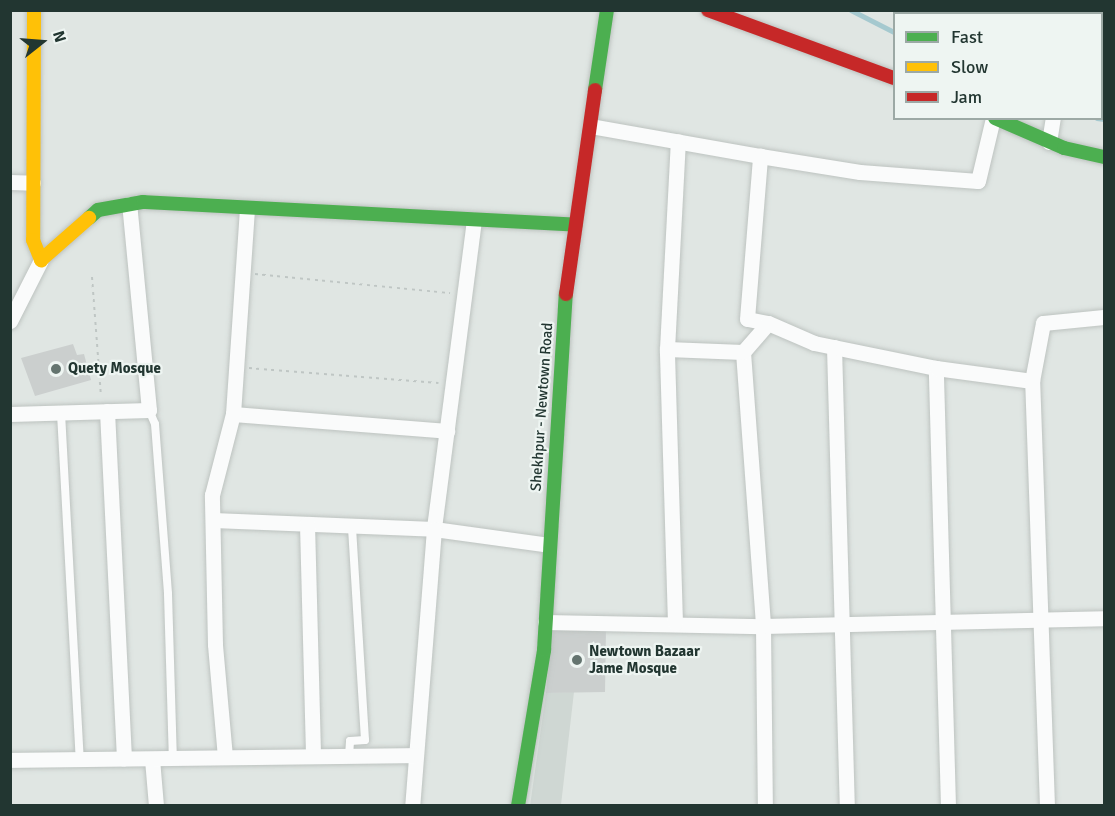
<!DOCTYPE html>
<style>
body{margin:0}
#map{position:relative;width:1115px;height:816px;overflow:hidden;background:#e0e6e3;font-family:Signika,sans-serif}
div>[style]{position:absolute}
.built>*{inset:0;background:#cfd7d3}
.stream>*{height:4.5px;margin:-2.25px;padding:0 2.25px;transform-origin:2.25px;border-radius:2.25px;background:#a5c9cf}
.building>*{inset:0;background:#cbcfce}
.path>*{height:2px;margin-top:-1px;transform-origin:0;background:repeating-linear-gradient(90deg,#bfc6c4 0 3px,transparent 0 7.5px)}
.roads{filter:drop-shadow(0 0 2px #bdc3c0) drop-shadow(0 0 2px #bdc3c0)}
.lane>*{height:8px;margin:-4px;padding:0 4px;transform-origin:4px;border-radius:4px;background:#fafbfb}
.street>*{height:15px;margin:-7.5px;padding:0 7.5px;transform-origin:7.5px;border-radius:7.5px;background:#fafbfb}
.fast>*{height:14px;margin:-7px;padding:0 7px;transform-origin:7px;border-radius:7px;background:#4caf50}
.slow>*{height:14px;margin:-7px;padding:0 7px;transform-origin:7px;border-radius:7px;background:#ffc107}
.jam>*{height:14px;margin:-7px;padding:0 7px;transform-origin:7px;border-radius:7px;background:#c62828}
.dots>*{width:16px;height:16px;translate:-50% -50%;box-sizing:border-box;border:3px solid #eef5f2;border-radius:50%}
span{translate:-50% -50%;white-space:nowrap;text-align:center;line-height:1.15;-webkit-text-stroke:4.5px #eef5f2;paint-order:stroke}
.poi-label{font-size:15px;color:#223631;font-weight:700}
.left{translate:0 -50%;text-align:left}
.street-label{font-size:15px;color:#223631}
.frame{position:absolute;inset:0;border:12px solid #223631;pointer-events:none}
.legend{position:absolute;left:893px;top:12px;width:210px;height:108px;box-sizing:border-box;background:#eef5f2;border:2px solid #9ca9a5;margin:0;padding:8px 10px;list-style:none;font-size:18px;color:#223631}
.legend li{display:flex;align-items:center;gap:12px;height:30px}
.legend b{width:30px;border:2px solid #9ca9a5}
.north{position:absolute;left:12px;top:12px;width:60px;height:60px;-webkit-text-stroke:4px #eef5f2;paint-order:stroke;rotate:73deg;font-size:16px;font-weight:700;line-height:24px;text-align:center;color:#223631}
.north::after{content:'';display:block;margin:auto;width:21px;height:27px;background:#223631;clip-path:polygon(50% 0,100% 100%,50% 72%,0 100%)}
</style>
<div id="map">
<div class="built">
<div style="clip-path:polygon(574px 692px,561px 805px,530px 806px,546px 693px)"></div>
</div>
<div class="stream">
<div style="left:851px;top:10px;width:48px;rotate:27.1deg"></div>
<div style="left:1097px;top:118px;width:7px;rotate:8deg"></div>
</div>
<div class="building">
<div style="clip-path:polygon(73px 344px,77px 355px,84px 354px,91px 380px,35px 396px,21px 358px)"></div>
<div style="clip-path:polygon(606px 628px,605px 692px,546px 693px,551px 629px)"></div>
</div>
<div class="path">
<div style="left:255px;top:274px;width:196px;rotate:5.6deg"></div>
<div style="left:92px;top:277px;width:120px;rotate:85.7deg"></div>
<div style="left:249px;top:368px;width:190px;rotate:4.5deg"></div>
</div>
<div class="roads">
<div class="lane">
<div style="left:149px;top:410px;width:15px;rotate:67deg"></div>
<div style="left:155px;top:424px;width:170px;rotate:85.6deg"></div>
<div style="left:168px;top:594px;width:164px;rotate:88.3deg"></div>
<div style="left:61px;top:413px;width:347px;rotate:86.9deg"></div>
<div style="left:349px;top:756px;width:15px;rotate:-86deg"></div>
<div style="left:350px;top:741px;width:15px;rotate:-4deg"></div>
<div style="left:365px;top:740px;width:214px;rotate:-93.5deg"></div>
</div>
<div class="street">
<div style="left:1059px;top:14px;width:4px;rotate:-90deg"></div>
<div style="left:590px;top:126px;width:173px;rotate:10deg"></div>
<div style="left:1049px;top:142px;width:24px;rotate:-81deg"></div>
<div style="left:10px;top:182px;width:23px;rotate:2deg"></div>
<div style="left:474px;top:220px;width:312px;rotate:97.4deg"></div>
<div style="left:434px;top:529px;width:116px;rotate:7.9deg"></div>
<div style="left:10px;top:321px;width:68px;rotate:-63.1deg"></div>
<div style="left:768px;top:323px;width:21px;rotate:-169deg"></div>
<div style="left:747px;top:319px;width:164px;rotate:-85.4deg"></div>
<div style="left:760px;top:156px;width:101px;rotate:9.1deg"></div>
<div style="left:860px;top:172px;width:118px;rotate:4.4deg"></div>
<div style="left:978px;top:181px;width:65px;rotate:-76.6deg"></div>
<div style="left:834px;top:347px;width:459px;rotate:88.4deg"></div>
<div style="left:667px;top:349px;width:208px;rotate:-87deg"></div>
<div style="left:743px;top:352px;width:275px;rotate:85.8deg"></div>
<div style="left:763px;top:626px;width:180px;rotate:89.4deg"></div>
<div style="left:107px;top:411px;width:348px;rotate:87.2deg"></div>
<div style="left:10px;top:414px;width:139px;rotate:-1.6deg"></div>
<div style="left:149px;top:410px;width:207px;rotate:-95.5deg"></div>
<div style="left:233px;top:414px;width:215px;rotate:4.5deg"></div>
<div style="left:213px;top:520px;width:221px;rotate:2.3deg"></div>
<div style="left:434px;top:529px;width:278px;rotate:94.5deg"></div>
<div style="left:307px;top:524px;width:232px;rotate:88.5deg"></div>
<div style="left:545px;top:622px;width:218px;rotate:1.1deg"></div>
<div style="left:763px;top:626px;width:341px;rotate:-1.3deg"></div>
<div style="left:675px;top:623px;width:274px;rotate:-91.7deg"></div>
<div style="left:667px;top:349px;width:76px;rotate:2.3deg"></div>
<div style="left:743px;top:352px;width:38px;rotate:-49deg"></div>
<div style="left:768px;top:323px;width:50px;rotate:23.5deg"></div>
<div style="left:814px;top:343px;width:125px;rotate:11.6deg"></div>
<div style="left:225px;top:757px;width:113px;rotate:-95.1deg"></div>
<div style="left:215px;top:644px;width:149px;rotate:-91.2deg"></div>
<div style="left:212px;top:495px;width:84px;rotate:-75.5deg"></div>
<div style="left:233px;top:414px;width:205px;rotate:-86.1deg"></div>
<div style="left:152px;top:759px;width:47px;rotate:85.1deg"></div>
<div style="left:10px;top:760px;width:406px;rotate:-0.7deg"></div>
<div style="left:948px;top:806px;width:438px;rotate:-91.6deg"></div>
<div style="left:936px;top:368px;width:97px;rotate:7.7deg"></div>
<div style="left:1047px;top:806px;width:425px;rotate:-92deg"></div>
<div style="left:1032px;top:381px;width:59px;rotate:-79.3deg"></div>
<div style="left:1043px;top:323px;width:61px;rotate:-5.6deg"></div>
</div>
<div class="fast">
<div style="left:595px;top:90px;width:81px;rotate:-81.5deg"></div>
<div style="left:995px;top:118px;width:75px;rotate:23.5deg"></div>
<div style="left:1064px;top:148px;width:41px;rotate:12.7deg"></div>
<div style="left:89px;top:218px;width:12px;rotate:-42deg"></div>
<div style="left:98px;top:210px;width:46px;rotate:-10.1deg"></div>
<div style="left:143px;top:202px;width:433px;rotate:3deg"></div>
<div style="left:518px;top:806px;width:158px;rotate:-80.5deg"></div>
<div style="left:544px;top:650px;width:357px;rotate:-86.5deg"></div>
</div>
<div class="slow">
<div style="left:34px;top:10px;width:230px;rotate:90.2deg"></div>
<div style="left:33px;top:240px;width:22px;rotate:68deg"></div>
<div style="left:41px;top:260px;width:64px;rotate:-41.2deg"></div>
</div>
<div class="jam">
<div style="left:708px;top:10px;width:198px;rotate:20.1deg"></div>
<div style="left:566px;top:294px;width:206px;rotate:-81.9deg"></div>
</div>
</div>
<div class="dots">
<div style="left:56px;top:369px;background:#64746f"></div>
<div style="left:577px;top:660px;background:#64746f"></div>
</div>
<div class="poi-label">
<span class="left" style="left:68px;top:369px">Quety Mosque</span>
<span class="left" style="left:589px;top:660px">Newtown Bazaar<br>Jame Mosque</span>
</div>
<div class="street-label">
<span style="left:542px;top:407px;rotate:-86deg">Shekhpur - Newtown Road</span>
</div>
<div class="frame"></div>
<ul class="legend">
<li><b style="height:8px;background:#4caf50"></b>Fast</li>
<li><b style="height:8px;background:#ffc107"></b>Slow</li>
<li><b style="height:8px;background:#c62828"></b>Jam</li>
</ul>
<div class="north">N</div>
</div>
